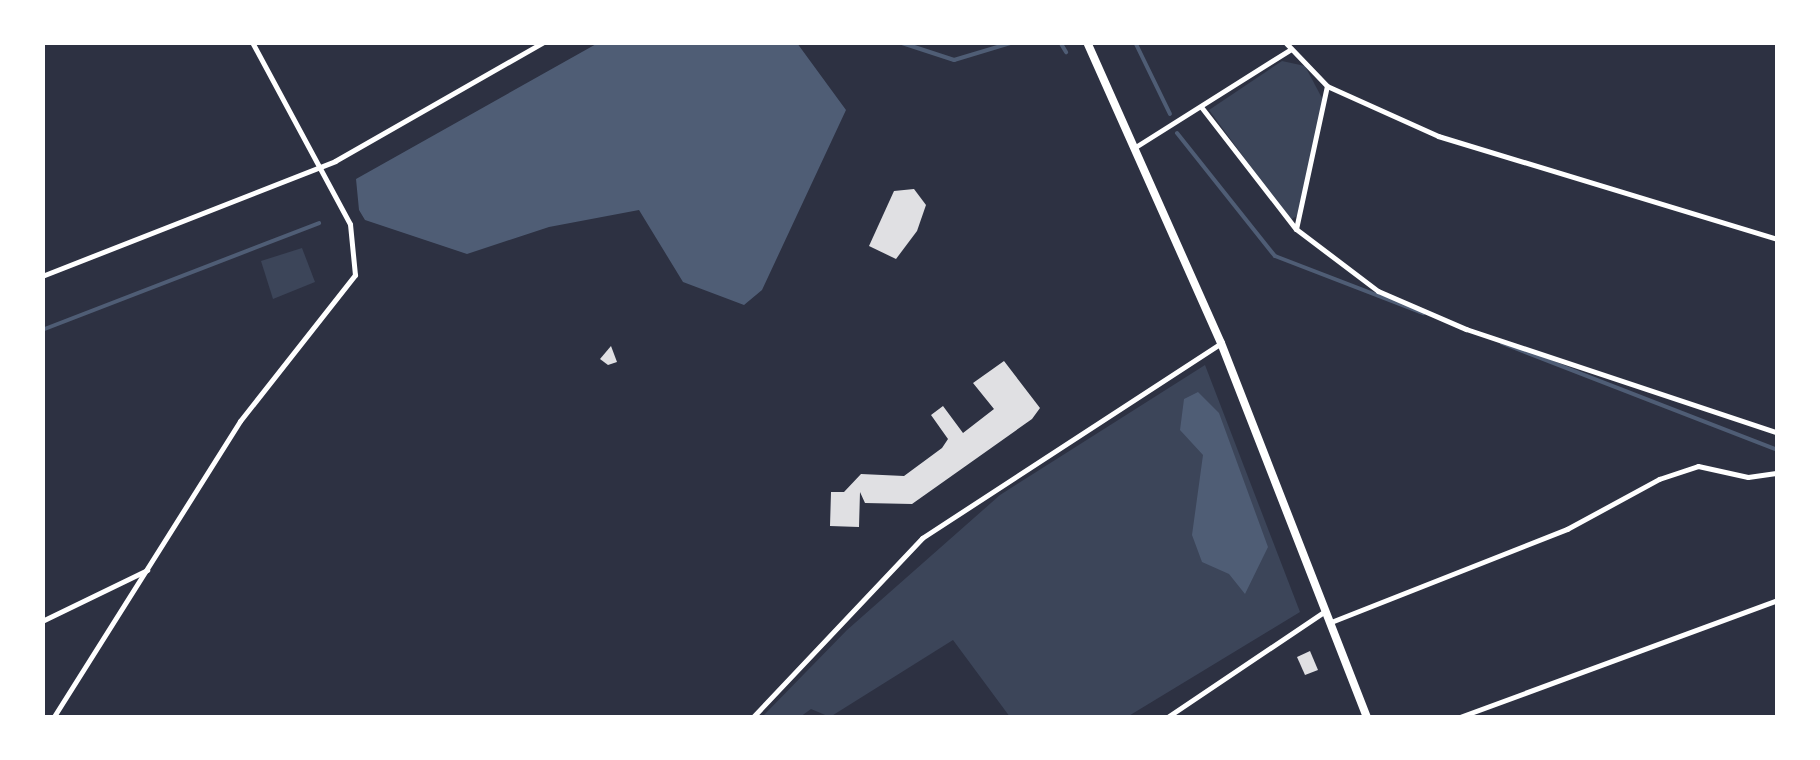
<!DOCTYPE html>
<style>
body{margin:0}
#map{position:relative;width:1820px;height:760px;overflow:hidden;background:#2d3142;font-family:Commissioner,sans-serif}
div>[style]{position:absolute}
.green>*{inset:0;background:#3c4559}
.water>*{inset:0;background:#4f5d75}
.stream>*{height:4px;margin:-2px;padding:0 2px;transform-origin:2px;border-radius:2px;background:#4f5d75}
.building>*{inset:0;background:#e0e0e3}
.minor>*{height:5px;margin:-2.5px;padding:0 2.5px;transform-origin:2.5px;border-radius:2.5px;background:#fff}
.secondary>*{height:8px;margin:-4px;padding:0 4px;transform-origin:4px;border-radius:4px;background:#fff}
span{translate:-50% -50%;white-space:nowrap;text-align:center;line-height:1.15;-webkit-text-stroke:10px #fff;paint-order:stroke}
.frame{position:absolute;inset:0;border:45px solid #fff;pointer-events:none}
</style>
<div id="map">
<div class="green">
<div style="clip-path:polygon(1282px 61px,1305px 66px,1323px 100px,1297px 216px,1290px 220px,1209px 110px)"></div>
<div style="clip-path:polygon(302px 248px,315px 282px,273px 299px,261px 261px)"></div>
<div style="clip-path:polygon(1205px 365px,1300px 612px,1127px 717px,1010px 717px,953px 640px,830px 717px,811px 709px,800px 717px,761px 718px,847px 630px,1000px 495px)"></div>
</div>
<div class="water">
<div style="clip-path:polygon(598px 43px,797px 43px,846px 110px,762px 290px,744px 305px,683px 282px,639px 210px,549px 227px,467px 254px,365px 220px,359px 210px,356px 179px)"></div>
<div style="clip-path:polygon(1198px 392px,1219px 413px,1268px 547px,1245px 594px,1229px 574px,1202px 562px,1192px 535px,1203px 455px,1180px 430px,1184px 399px)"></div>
</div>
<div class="stream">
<div style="left:899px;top:42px;width:58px;rotate:18.1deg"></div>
<div style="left:954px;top:60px;width:63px;rotate:-16.7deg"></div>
<div style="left:1060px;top:42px;width:12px;rotate:59deg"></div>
<div style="left:1135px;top:42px;width:80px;rotate:64.1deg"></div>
<div style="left:1177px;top:133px;width:157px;rotate:51.5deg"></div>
<div style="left:1275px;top:256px;width:159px;rotate:21.1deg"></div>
<div style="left:42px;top:330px;width:297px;rotate:-21.1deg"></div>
<div style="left:1502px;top:343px;width:296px;rotate:21.2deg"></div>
</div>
<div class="building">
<div style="clip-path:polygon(914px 189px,926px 205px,917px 231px,896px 259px,869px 246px,894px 191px)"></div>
<div style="clip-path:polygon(611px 346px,617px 362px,608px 365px,600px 359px)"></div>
<div style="clip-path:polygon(1004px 361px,1040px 408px,1032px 419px,912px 504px,865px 503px,860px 492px,859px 527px,830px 526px,831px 492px,844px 492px,861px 474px,904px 476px,942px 448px,948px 439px,931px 415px,943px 406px,963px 433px,994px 409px,973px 383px)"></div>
<div style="clip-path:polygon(1310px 651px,1318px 670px,1305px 675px,1297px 657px)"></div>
</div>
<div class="minor">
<div style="left:1285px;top:42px;width:61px;rotate:46.3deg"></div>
<div style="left:1327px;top:86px;width:122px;rotate:24.2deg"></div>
<div style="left:1438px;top:136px;width:355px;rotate:16.9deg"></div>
<div style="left:1202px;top:108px;width:153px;rotate:52.2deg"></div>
<div style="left:1296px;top:229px;width:103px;rotate:37.1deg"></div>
<div style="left:1378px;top:291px;width:96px;rotate:23.4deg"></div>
<div style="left:1466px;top:329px;width:329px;rotate:18.4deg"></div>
<div style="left:1137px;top:146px;width:182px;rotate:-32.2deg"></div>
<div style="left:1296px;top:229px;width:146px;rotate:-77.8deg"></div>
<div style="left:42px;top:276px;width:315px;rotate:-21.4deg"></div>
<div style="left:335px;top:161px;width:241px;rotate:-29.7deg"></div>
<div style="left:42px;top:621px;width:117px;rotate:-25.9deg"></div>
<div style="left:1331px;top:622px;width:254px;rotate:-21.5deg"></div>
<div style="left:1567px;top:529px;width:105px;rotate:-28.5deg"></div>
<div style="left:1659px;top:479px;width:41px;rotate:-18.4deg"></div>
<div style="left:1698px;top:466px;width:51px;rotate:12.4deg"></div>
<div style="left:1748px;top:477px;width:30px;rotate:-8deg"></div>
<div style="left:53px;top:718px;width:351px;rotate:-57.8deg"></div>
<div style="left:240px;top:421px;width:186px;rotate:-51.8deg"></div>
<div style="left:355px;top:275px;width:51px;rotate:-95.6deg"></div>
<div style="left:350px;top:224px;width:207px;rotate:-118.3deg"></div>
<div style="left:752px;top:718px;width:248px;rotate:-46.6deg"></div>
<div style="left:922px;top:538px;width:357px;rotate:-33.1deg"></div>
<div style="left:1166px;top:718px;width:192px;rotate:-33.9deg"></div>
<div style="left:1457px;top:718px;width:342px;rotate:-20.2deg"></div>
</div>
<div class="secondary">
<div style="left:1087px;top:42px;width:329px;rotate:66deg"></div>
<div style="left:1221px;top:343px;width:402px;rotate:68.7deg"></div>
</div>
<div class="frame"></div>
</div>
